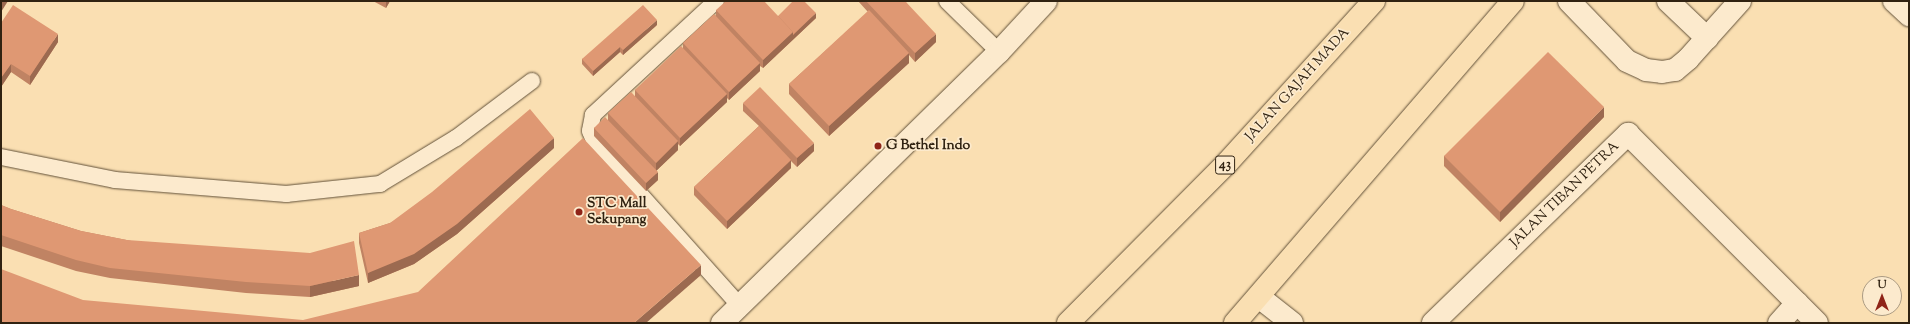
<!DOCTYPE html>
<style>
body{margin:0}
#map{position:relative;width:1910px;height:324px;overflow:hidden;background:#fadfb2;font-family:"Sorts Mill Goudy",serif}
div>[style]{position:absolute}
.roads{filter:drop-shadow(0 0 1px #625139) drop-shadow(0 0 1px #625139)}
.service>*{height:16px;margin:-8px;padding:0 8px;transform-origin:8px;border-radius:8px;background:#fceacd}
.minor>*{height:22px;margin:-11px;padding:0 11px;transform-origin:11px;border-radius:11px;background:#fceacd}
.trunk>*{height:22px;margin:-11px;padding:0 11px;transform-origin:11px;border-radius:11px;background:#fadfb2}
.wall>*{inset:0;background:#c08363}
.shaded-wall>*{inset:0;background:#9c6a50}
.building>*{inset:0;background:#df9873}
.dots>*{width:11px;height:11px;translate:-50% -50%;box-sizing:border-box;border:2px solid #fceacd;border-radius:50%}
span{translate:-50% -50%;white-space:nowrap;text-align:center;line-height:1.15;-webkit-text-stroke:3.5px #fceacd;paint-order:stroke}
.shield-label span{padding:1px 3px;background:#fceacd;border:1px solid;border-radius:3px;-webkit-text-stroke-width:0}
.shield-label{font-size:13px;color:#302211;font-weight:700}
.street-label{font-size:14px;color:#302211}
.poi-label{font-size:14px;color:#302211;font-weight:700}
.left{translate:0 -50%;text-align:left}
.frame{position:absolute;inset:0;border:2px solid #302211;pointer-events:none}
.north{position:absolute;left:1862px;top:276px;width:40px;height:40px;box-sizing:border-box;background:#fceacd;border:1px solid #aa9a82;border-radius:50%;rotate:0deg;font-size:11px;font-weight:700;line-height:16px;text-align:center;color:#302211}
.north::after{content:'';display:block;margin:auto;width:14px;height:18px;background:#8f2418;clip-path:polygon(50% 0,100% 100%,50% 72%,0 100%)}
</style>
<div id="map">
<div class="roads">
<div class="service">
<div style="left:716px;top:1px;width:168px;rotate:137.2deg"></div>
<div style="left:593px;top:115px;width:16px;rotate:101deg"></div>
<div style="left:590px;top:131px;width:15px;rotate:67deg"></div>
<div style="left:596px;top:145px;width:215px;rotate:48.2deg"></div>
<div style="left:947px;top:1px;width:73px;rotate:44.4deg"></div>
<div style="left:1px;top:157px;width:116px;rotate:11.4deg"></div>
<div style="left:115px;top:180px;width:172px;rotate:4.7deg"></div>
<div style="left:286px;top:194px;width:95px;rotate:-6.1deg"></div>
<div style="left:380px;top:184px;width:89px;rotate:-31.2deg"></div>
<div style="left:456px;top:138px;width:95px;rotate:-36.9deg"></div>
</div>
<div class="minor">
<div style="left:1569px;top:1px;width:83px;rotate:46deg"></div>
<div style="left:1627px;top:61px;width:21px;rotate:25deg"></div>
<div style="left:1646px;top:70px;width:16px;rotate:7deg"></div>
<div style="left:1662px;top:72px;width:13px;rotate:-9deg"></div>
<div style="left:1675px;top:70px;width:17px;rotate:-40deg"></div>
<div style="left:1688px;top:59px;width:78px;rotate:-48.1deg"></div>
<div style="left:1668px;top:1px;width:54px;rotate:43.5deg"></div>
<div style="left:1894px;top:1px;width:21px;rotate:43deg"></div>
<div style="left:1259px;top:297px;width:42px;rotate:38.2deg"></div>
<div style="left:722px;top:323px;width:388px;rotate:-44.4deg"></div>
<div style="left:999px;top:52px;width:69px;rotate:-47.3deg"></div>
<div style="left:1433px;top:323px;width:272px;rotate:-44.1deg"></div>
<div style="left:1628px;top:134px;width:267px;rotate:45deg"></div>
<div style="left:1779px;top:323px;width:27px;rotate:-48deg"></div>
</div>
<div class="trunk">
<div style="left:1068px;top:323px;width:226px;rotate:-45.2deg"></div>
<div style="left:1227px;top:163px;width:219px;rotate:-47.8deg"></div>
<div style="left:1235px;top:323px;width:425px;rotate:-49.2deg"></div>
</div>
</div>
<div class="wall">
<div style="clip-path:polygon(373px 1px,390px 1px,386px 8px)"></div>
<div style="clip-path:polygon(858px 1px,905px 1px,936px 42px,915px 62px,909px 55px,909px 63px,829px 136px,789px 94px,789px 84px,868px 12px)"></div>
<div style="clip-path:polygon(716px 10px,778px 16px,816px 18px,763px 68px,760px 66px,760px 71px,729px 100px,727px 98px,727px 102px,680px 146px,678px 144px,678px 150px,656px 171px,658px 180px,646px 191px,594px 136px,594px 128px,608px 120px,608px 113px,635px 96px,635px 90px,683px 48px,683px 43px,716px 15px)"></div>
<div style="clip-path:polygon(1px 23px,58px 42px,30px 85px,11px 72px,1px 87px)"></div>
<div style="clip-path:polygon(657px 25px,623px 55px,620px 52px,593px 76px,582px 64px,582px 59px)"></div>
<div style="clip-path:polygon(743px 103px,814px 151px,797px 167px,791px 161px,791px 168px,727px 229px,694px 195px,694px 187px,759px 126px,743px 111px)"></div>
<div style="clip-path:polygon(1604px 117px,1500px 222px,1444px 166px,1444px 156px)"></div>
<div style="clip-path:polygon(554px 148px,457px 234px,414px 264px,368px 283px,359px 243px,359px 233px,390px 223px)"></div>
<div style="clip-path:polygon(1px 205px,11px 209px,81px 231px,359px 286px,310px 297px,246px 293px,110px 278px,76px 271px,1px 246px)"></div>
</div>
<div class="shaded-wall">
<div style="clip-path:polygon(3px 1px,8px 1px,1px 12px,1px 3px)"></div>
<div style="clip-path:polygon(386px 1px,390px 1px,386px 8px)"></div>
<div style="clip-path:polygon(816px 13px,816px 18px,763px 68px,763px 60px,793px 32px)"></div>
<div style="clip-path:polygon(657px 20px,657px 25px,623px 55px,623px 50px)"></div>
<div style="clip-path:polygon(58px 34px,58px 42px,30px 85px,30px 76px)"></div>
<div style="clip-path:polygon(936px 34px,936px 42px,915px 62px,915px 53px)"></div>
<div style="clip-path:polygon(620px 47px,620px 52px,593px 76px,593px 71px)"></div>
<div style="clip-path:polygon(909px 53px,909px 63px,829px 136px,829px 126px)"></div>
<div style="clip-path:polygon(760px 63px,760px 71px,729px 100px,729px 92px)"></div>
<div style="clip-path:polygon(11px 64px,11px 72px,1px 87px,1px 78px)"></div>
<div style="clip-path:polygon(727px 94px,727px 102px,680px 146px,680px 138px)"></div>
<div style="clip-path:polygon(1604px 107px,1604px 117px,1500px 222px,1500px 212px)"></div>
<div style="clip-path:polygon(554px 138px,554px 148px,457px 234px,414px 264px,368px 283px,368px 273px)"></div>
<div style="clip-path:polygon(678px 141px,678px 150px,656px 171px,656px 163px)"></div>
<div style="clip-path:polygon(814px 143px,814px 151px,797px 167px,797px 158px)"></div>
<div style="clip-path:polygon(791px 160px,791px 168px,727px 229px,727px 221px)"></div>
<div style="clip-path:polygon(658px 172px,658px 180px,646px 191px,646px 183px)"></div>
<div style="clip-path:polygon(701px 265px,701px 275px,646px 323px,634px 323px)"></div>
<div style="clip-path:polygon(359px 275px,359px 286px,310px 297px,310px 286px)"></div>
</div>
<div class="building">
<div style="clip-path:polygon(726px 1px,764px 1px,793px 32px,763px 60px,716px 10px)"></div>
<div style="clip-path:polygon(793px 1px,804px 1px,816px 13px,793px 35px,793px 32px,778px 16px)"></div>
<div style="clip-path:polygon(866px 1px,905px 1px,936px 34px,915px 53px)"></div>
<div style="clip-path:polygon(13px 5px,58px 34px,30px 76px,11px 64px,1px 78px,1px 23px)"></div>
<div style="clip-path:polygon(643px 5px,657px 20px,623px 50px,620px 47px,593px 71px,582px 59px)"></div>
<div style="clip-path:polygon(869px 10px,909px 53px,829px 126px,789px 84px)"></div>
<div style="clip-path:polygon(714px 14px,760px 63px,729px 92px,683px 43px)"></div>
<div style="clip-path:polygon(681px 46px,727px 94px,680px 138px,635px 90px)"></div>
<div style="clip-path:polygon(1548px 52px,1604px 107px,1500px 212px,1444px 156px)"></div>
<div style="clip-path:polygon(760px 87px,814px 143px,797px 158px,743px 103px)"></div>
<div style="clip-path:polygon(631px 92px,678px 141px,656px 163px,608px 113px)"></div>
<div style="clip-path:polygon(530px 109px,554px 138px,457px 224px,414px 254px,368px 273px,359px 233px,390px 223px,432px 192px)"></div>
<div style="clip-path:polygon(605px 117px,658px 172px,646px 183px,594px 128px)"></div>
<div style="clip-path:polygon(759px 126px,791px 160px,727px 221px,694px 187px)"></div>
<div style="clip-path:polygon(583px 138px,701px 265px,634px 323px,1px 323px,1px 269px,83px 300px,303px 320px,418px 292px)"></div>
<div style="clip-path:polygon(1px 205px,11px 209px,81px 231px,127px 240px,310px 253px,354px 241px,359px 275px,310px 286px,246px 282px,110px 268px,76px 260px,1px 235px)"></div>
</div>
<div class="dots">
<div style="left:878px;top:146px;background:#8f2418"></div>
<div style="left:579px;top:212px;background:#8f2418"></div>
</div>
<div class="shield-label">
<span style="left:1225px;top:165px">43</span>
</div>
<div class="street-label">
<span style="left:1298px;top:85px;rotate:-48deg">JALAN GAJAH MADA</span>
<span style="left:1565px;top:195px;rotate:-44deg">JALAN TIBAN PETRA</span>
</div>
<div class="poi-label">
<span class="left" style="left:886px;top:146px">G Bethel Indo</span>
<span class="left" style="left:587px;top:212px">STC Mall<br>Sekupang</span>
</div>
<div class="frame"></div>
<div class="north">U</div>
</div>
